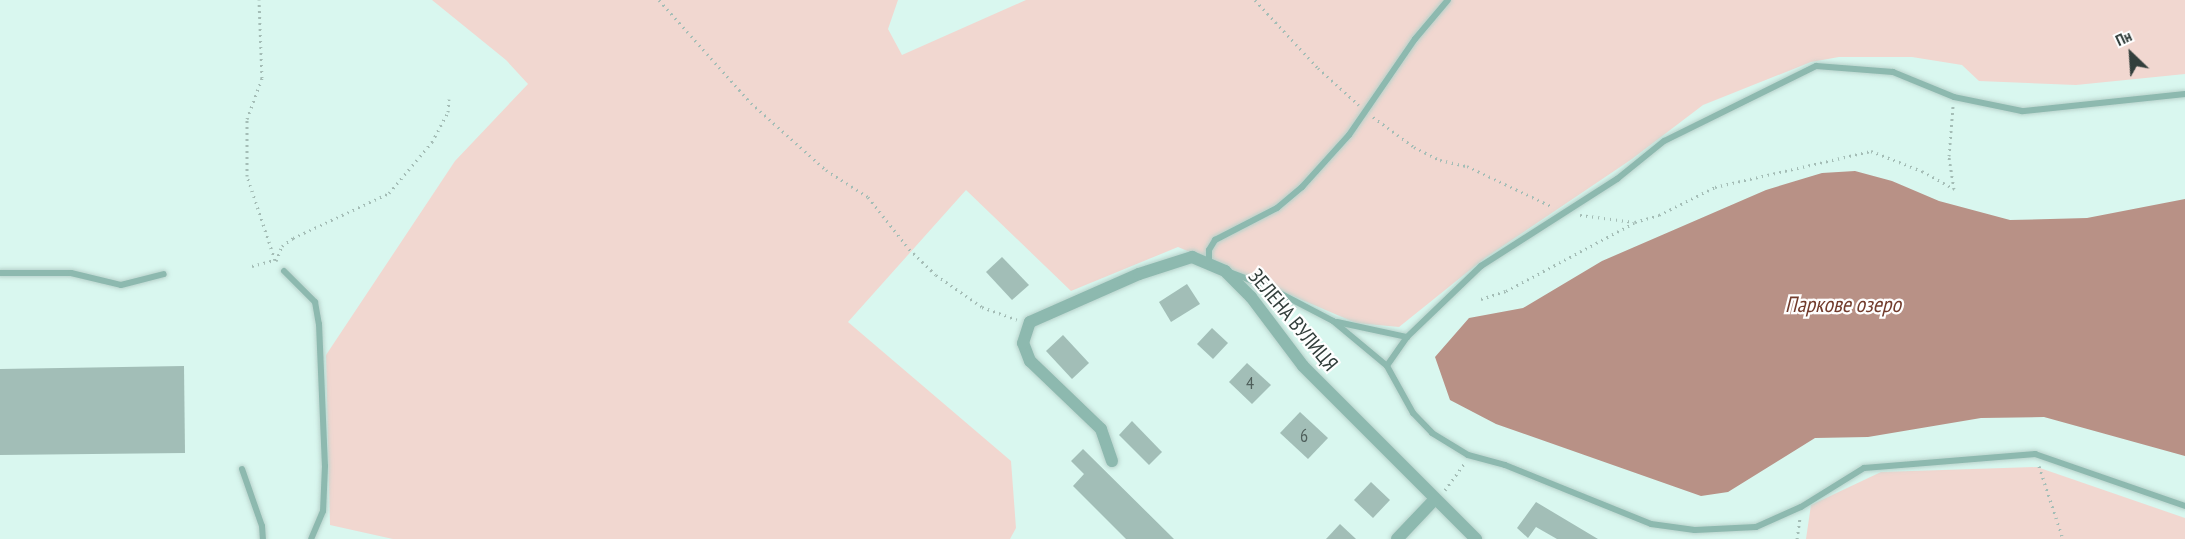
<!DOCTYPE html>
<meta charset="utf-8">
<style>
body{margin:0}
#map{position:relative;width:2185px;height:539px;overflow:hidden;background:#d9f7ef;font-family:"PT Sans Narrow",sans-serif}
div>[style]{position:absolute}
.green>*{inset:0;background:#f1d7d0}
.water>*{inset:0;background:#b89186}
.building>*{inset:0;background:#a2beb7}
.path>*{height:3px;margin-top:-1.5px;transform-origin:0;background:repeating-linear-gradient(90deg,#a4bdb6 0 1.5px,transparent 0 6px)}
.roads{filter:drop-shadow(0 0 2px #b8d2cb) drop-shadow(0 0 2px #b8d2cb)}
.lane>*{height:6px;margin:-3px;padding:0 3px;transform-origin:3px;border-radius:3px;background:#8db9af}
.street>*{height:12px;margin:-6px;padding:0 6px;transform-origin:6px;border-radius:6px;background:#8db9af}
span{translate:-50% -50%;white-space:nowrap;text-align:center;line-height:1.15;-webkit-text-stroke:4.5px #fff;paint-order:stroke}
.number-label{font-size:18px;color:#4f5f5b}
.number-label span{-webkit-text-stroke-width:0}
.street-label{font-size:21px;color:#333f3c}
.water-label{font-size:22px;color:#723c2d;font-style:italic}
.north{position:absolute;left:2101px;top:24px;width:60px;height:60px;-webkit-text-stroke:4px #fff;paint-order:stroke;rotate:335deg;font-size:16px;font-weight:700;line-height:24px;text-align:center;color:#333f3c}
.north::after{content:'';display:block;margin:auto;width:21px;height:27px;background:#333f3c;clip-path:polygon(50% 0,100% 100%,50% 72%,0 100%)}
</style>
<div id="map">
<div class="green">
<div style="clip-path:polygon(432px 0,898px 0,888px 29px,902px 55px,1026px 0,2185px 0,2185px 74px,2076px 85px,1979px 81px,1962px 65px,1912px 57px,1839px 57px,1811px 62px,1703px 105px,1632px 159px,1485px 258px,1399px 327px,1356px 323px,1178px 247px,1071px 291px,966px 190px,848px 322px,1011px 461px,1016px 528px,1010px 539px,393px 539px,330px 525px,326px 355px,455px 161px,528px 84px,506px 60px)"></div>
<div style="clip-path:polygon(2037px 467px,2185px 518px,2185px 539px,1806px 539px,1811px 505px,1881px 472px)"></div>
</div>
<div class="water">
<div style="clip-path:polygon(1855px 171px,1892px 181px,1939px 201px,2010px 220px,2087px 218px,2185px 199px,2185px 456px,2044px 417px,1981px 418px,1868px 437px,1815px 438px,1728px 492px,1701px 496px,1496px 424px,1450px 400px,1435px 357px,1469px 318px,1523px 308px,1602px 261px,1766px 190px,1822px 173px)"></div>
</div>
<div class="building">
<div style="clip-path:polygon(1002px 257px,1029px 285px,1012px 300px,986px 272px)"></div>
<div style="clip-path:polygon(1187px 284px,1200px 304px,1171px 322px,1159px 302px)"></div>
<div style="clip-path:polygon(1212px 328px,1228px 343px,1213px 359px,1197px 344px)"></div>
<div style="clip-path:polygon(1063px 335px,1089px 363px,1072px 379px,1046px 351px)"></div>
<div style="clip-path:polygon(1247px 363px,1271px 385px,1252px 404px,1229px 382px)"></div>
<div style="clip-path:polygon(184px 366px,185px 453px,0 455px,0 369px)"></div>
<div style="clip-path:polygon(1300px 412px,1328px 438px,1308px 459px,1280px 433px)"></div>
<div style="clip-path:polygon(1132px 421px,1162px 452px,1149px 465px,1119px 435px)"></div>
<div style="clip-path:polygon(1083px 449px,1174px 539px,1126px 539px,1073px 486px,1084px 474px,1071px 461px)"></div>
<div style="clip-path:polygon(1371px 482px,1390px 500px,1373px 518px,1354px 500px)"></div>
<div style="clip-path:polygon(1536px 502px,1598px 539px,1557px 539px,1536px 527px,1528px 538px,1517px 528px)"></div>
<div style="clip-path:polygon(1340px 524px,1356px 539px,1326px 539px)"></div>
</div>
<div class="path">
<div style="left:659px;top:0;width:138px;rotate:48.2deg"></div>
<div style="left:751px;top:103px;width:101px;rotate:41.8deg"></div>
<div style="left:826px;top:170px;width:50px;rotate:32.7deg"></div>
<div style="left:868px;top:197px;width:66px;rotate:51.7deg"></div>
<div style="left:909px;top:249px;width:37px;rotate:44deg"></div>
<div style="left:936px;top:275px;width:56px;rotate:34.8deg"></div>
<div style="left:982px;top:307px;width:37px;rotate:20deg"></div>
<div style="left:1255px;top:0;width:93px;rotate:47.2deg"></div>
<div style="left:1318px;top:68px;width:55px;rotate:42.1deg"></div>
<div style="left:1373px;top:117px;width:51px;rotate:36.2deg"></div>
<div style="left:1414px;top:147px;width:29px;rotate:27deg"></div>
<div style="left:1440px;top:160px;width:28px;rotate:13deg"></div>
<div style="left:1467px;top:166px;width:95px;rotate:25.5deg"></div>
<div style="left:1580px;top:215px;width:55px;rotate:7.3deg"></div>
<div style="left:1635px;top:222px;width:25px;rotate:-16deg"></div>
<div style="left:1659px;top:215px;width:63px;rotate:-26.6deg"></div>
<div style="left:1715px;top:187px;width:160px;rotate:-13deg"></div>
<div style="left:1871px;top:151px;width:55px;rotate:21.4deg"></div>
<div style="left:1922px;top:171px;width:37px;rotate:29deg"></div>
<div style="left:1954px;top:189px;width:33px;rotate:-99deg"></div>
<div style="left:1949px;top:156px;width:50px;rotate:-85.4deg"></div>
<div style="left:276px;top:261px;width:16px;rotate:-68deg"></div>
<div style="left:282px;top:246px;width:14px;rotate:-36deg"></div>
<div style="left:293px;top:238px;width:106px;rotate:-25.1deg"></div>
<div style="left:389px;top:193px;width:67px;rotate:-49.9deg"></div>
<div style="left:432px;top:142px;width:34px;rotate:-62deg"></div>
<div style="left:448px;top:112px;width:13px;rotate:-86deg"></div>
<div style="left:252px;top:266px;width:24px;rotate:-15deg"></div>
<div style="left:275px;top:260px;width:89px;rotate:-108.4deg"></div>
<div style="left:247px;top:176px;width:57px;rotate:-90deg"></div>
<div style="left:247px;top:119px;width:44px;rotate:-69.9deg"></div>
<div style="left:262px;top:78px;width:78px;rotate:-92.2deg"></div>
<div style="left:1481px;top:299px;width:26px;rotate:-18deg"></div>
<div style="left:1506px;top:291px;width:145px;rotate:-28deg"></div>
<div style="left:2039px;top:466px;width:77px;rotate:71.8deg"></div>
<div style="left:1445px;top:490px;width:32px;rotate:-54deg"></div>
<div style="left:1797px;top:539px;width:22px;rotate:-82deg"></div>
</div>
<div class="roads">
<div class="lane">
<div style="left:2185px;top:94px;width:164px;rotate:174deg"></div>
<div style="left:2022px;top:111px;width:69px;rotate:-168.4deg"></div>
<div style="left:1954px;top:97px;width:66px;rotate:-157.7deg"></div>
<div style="left:1893px;top:72px;width:77px;rotate:-175.5deg"></div>
<div style="left:1816px;top:66px;width:169px;rotate:153.7deg"></div>
<div style="left:1664px;top:141px;width:60px;rotate:141deg"></div>
<div style="left:1617px;top:179px;width:161px;rotate:147.4deg"></div>
<div style="left:1481px;top:266px;width:103px;rotate:136.2deg"></div>
<div style="left:1407px;top:337px;width:35px;rotate:125deg"></div>
<div style="left:1387px;top:366px;width:54px;rotate:61deg"></div>
<div style="left:1413px;top:413px;width:28px;rotate:46deg"></div>
<div style="left:1432px;top:433px;width:42px;rotate:31.4deg"></div>
<div style="left:1468px;top:455px;width:38px;rotate:15deg"></div>
<div style="left:1505px;top:465px;width:157px;rotate:22deg"></div>
<div style="left:1651px;top:524px;width:44px;rotate:7.8deg"></div>
<div style="left:1695px;top:530px;width:61px;rotate:-2.8deg"></div>
<div style="left:1756px;top:527px;width:49px;rotate:-24deg"></div>
<div style="left:1801px;top:507px;width:74px;rotate:-31.8deg"></div>
<div style="left:1864px;top:468px;width:172px;rotate:-4.7deg"></div>
<div style="left:2035px;top:454px;width:159px;rotate:19.1deg"></div>
<div style="left:1209px;top:263px;width:13px;rotate:-90deg"></div>
<div style="left:1209px;top:250px;width:12px;rotate:-59deg"></div>
<div style="left:1215px;top:240px;width:70px;rotate:-27.3deg"></div>
<div style="left:1277px;top:208px;width:33px;rotate:-40deg"></div>
<div style="left:1302px;top:187px;width:70px;rotate:-47.9deg"></div>
<div style="left:1349px;top:135px;width:116px;rotate:-55.5deg"></div>
<div style="left:1415px;top:39px;width:51px;rotate:-49.8deg"></div>
<div style="left:284px;top:271px;width:44px;rotate:45deg"></div>
<div style="left:315px;top:302px;width:22px;rotate:80deg"></div>
<div style="left:319px;top:324px;width:142px;rotate:87.6deg"></div>
<div style="left:325px;top:466px;width:45px;rotate:92.5deg"></div>
<div style="left:323px;top:511px;width:30px;rotate:113deg"></div>
<div style="left:0;top:273px;width:71px"></div>
<div style="left:71px;top:273px;width:51px;rotate:13.5deg"></div>
<div style="left:121px;top:285px;width:44px;rotate:-14.3deg"></div>
<div style="left:1232px;top:273px;width:36px;rotate:21deg"></div>
<div style="left:1266px;top:286px;width:76px;rotate:27.6deg"></div>
<div style="left:1333px;top:321px;width:70px;rotate:39.8deg"></div>
<div style="left:1337px;top:322px;width:72px;rotate:12.1deg"></div>
<div style="left:242px;top:469px;width:60px;rotate:70.7deg"></div>
<div style="left:262px;top:526px;width:13px;rotate:86deg"></div>
</div>
<div class="street">
<div style="left:1112px;top:461px;width:34px;rotate:-109deg"></div>
<div style="left:1101px;top:429px;width:98px;rotate:-136.2deg"></div>
<div style="left:1030px;top:361px;width:19px;rotate:-111deg"></div>
<div style="left:1023px;top:343px;width:22px;rotate:-72deg"></div>
<div style="left:1030px;top:322px;width:119px;rotate:-23.8deg"></div>
<div style="left:1139px;top:274px;width:56px;rotate:-17.8deg"></div>
<div style="left:1192px;top:257px;width:36px;rotate:23deg"></div>
<div style="left:1225px;top:271px;width:37px;rotate:45deg"></div>
<div style="left:1251px;top:297px;width:86px;rotate:53deg"></div>
<div style="left:1303px;top:366px;width:245px;rotate:45deg"></div>
<div style="left:1397px;top:539px;width:55px;rotate:-46.5deg"></div>
</div>
</div>
<div class="number-label">
<span style="left:1250px;top:383px">4</span>
<span style="left:1304px;top:436px">6</span>
</div>
<div class="street-label">
<span style="left:1293px;top:320px;rotate:50deg">ЗЕЛЕНА ВУЛИЦЯ</span>
</div>
<div class="water-label">
<span style="left:1843px;top:305px">Паркове озеро</span>
</div>
<div class="north">Пн</div>
</div>
